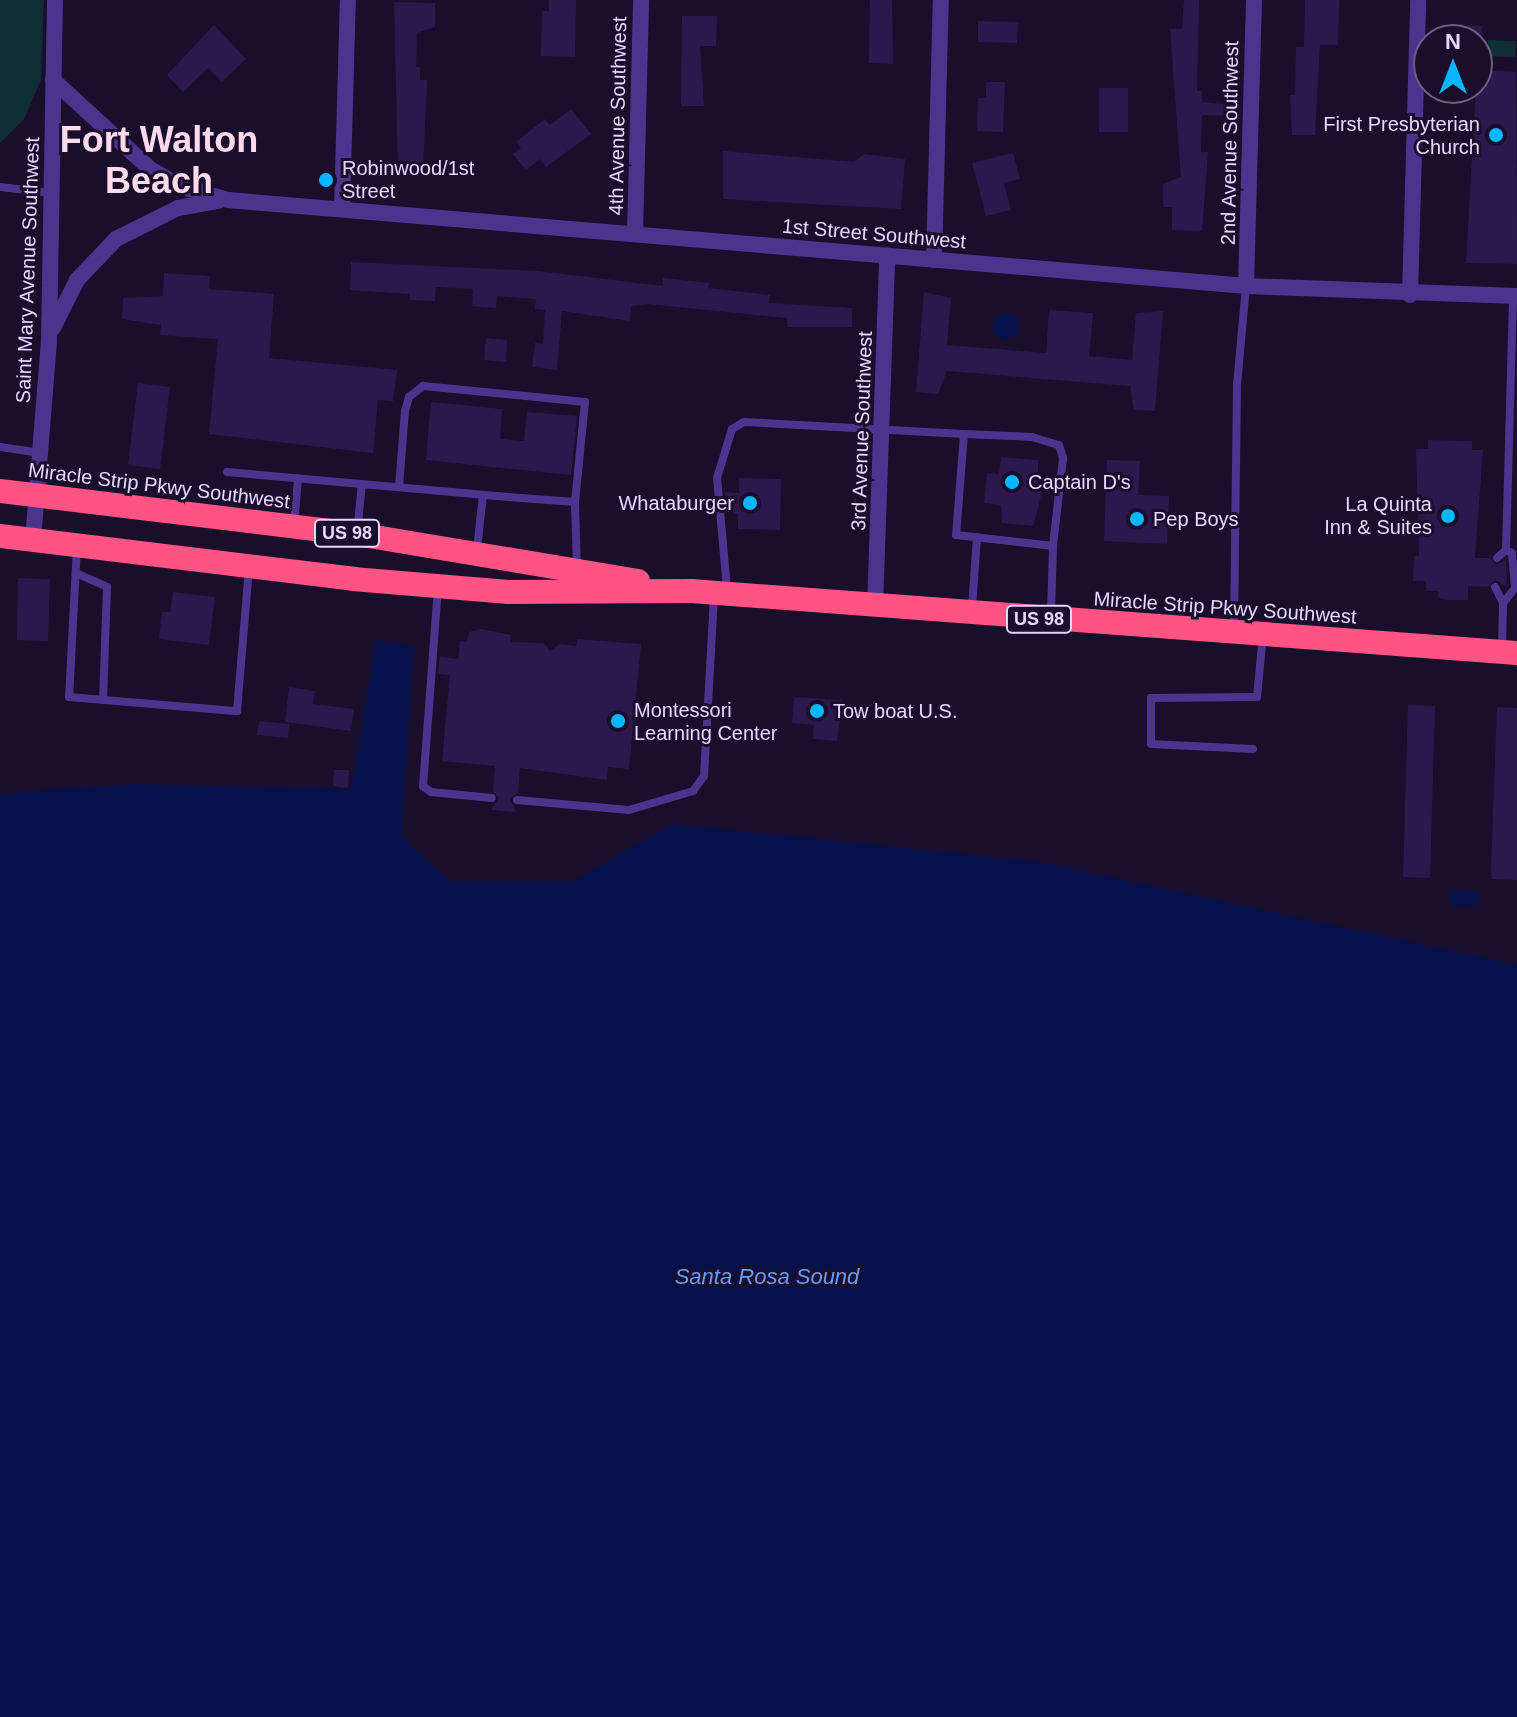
<!DOCTYPE html>
<style>
body{margin:0}
#map{position:relative;width:1517px;height:1717px;overflow:hidden;background:#190e2b;font-family:Arial,sans-serif}
div>[style]{position:absolute}
.green>*{inset:0;background:#102f35}
.water>*{inset:0;background:#06114c}
.round{border-radius:50%}
.building>*{inset:0;background:#2d184d}
.lane>*{height:8px;margin:-4px;padding:0 4px;transform-origin:4px;border-radius:4px;background:#4a358e}
.street>*{height:16px;margin:-8px;padding:0 8px;transform-origin:8px;border-radius:8px;background:#4a358e}
.highway>*{height:24px;margin:-12px;padding:0 12px;transform-origin:12px;border-radius:12px;background:#ff5384}
.dots>*{width:22px;height:22px;translate:-50% -50%;box-sizing:border-box;border:4px solid #190e2b;border-radius:50%}
span{translate:-50% -50%;white-space:nowrap;text-align:center;line-height:1.15;-webkit-text-stroke:6px #190e2b;paint-order:stroke}
.shield-label span{padding:2px 6px;background:#190e2b;border:2px solid;border-radius:6px;-webkit-text-stroke-width:0}
.shield-label{font-size:18px;color:#e4d8ff;font-weight:700}
.street-label{font-size:20px;color:#e4d8ff}
.poi-label{font-size:20px;color:#e4d8ff}
.right{translate:-100% -50%;text-align:right}
.left{translate:0 -50%;text-align:left}
.water-label{font-size:22px;color:#669aff;font-style:italic}
.town-label{font-size:36px;color:#ffdaea;font-weight:700}
.north{position:absolute;left:1413px;top:24px;width:80px;height:80px;box-sizing:border-box;background:#190e2b;border:2px solid #6a5f80;border-radius:50%;rotate:0deg;font-size:22px;font-weight:700;line-height:32px;text-align:center;color:#e4d8ff}
.north::after{content:'';display:block;margin:auto;width:28px;height:36px;background:#04b5ff;clip-path:polygon(50% 0,100% 100%,50% 72%,0 100%)}
</style>
<div id="map">
<div class="green">
<div style="clip-path:polygon(0 0,44px 0,41px 80px,24px 119px,0 143px)"></div>
<div style="clip-path:polygon(1488px 40px,1516px 41px,1515px 57px,1487px 56px)"></div>
</div>
<div class="water">
<div class="round" style="left:993px;top:313px;width:26px;height:26px"></div>
<div style="clip-path:polygon(376px 640px,414px 647px,401px 837px,450px 881px,573px 881px,672px 824px,1041px 862px,1517px 965px,1517px 1717px,0 1717px,0 794px,135px 784px,351px 789px)"></div>
<div style="clip-path:polygon(1450px 890px,1478px 891px,1478px 906px,1450px 905px)"></div>
</div>
<div class="building">
<div style="clip-path:polygon(549px 0,576px 0,575px 57px,541px 56px,542px 11px,549px 11px)"></div>
<div style="clip-path:polygon(870px 0,892px 0,893px 64px,869px 63px)"></div>
<div style="clip-path:polygon(1184px 0,1199px 0,1197px 91px,1202px 91px,1202px 102px,1231px 105px,1230px 115px,1202px 115px,1201px 152px,1208px 152px,1202px 231px,1172px 230px,1172px 207px,1163px 207px,1163px 184px,1181px 177px,1170px 29px,1182px 29px)"></div>
<div style="clip-path:polygon(1305px 0,1339px 0,1338px 45px,1320px 45px,1315px 135px,1292px 135px,1290px 95px,1295px 95px,1296px 47px,1304px 47px)"></div>
<div style="clip-path:polygon(394px 2px,435px 3px,435px 27px,417px 33px,416px 67px,420px 67px,420px 80px,427px 80px,423px 169px,398px 169px)"></div>
<div style="clip-path:polygon(682px 16px,717px 16px,716px 46px,700px 46px,704px 106px,681px 106px)"></div>
<div style="clip-path:polygon(978px 21px,1018px 22px,1017px 43px,978px 42px)"></div>
<div style="clip-path:polygon(214px 25px,246px 59px,222px 82px,208px 68px,183px 92px,167px 75px)"></div>
<div style="clip-path:polygon(1441px 25px,1482px 26px,1482px 40px,1441px 40px)"></div>
<div style="clip-path:polygon(1477px 70px,1516px 72px,1517px 264px,1466px 263px)"></div>
<div style="clip-path:polygon(986px 82px,1005px 82px,1003px 132px,977px 131px,978px 98px,986px 98px)"></div>
<div style="clip-path:polygon(1099px 88px,1128px 88px,1128px 132px,1099px 132px)"></div>
<div style="clip-path:polygon(571px 109px,591px 134px,546px 167px,540px 159px,526px 170px,513px 154px,521px 148px,516px 142px,545px 119px,550px 125px)"></div>
<div style="clip-path:polygon(723px 151px,854px 162px,864px 154px,905px 159px,901px 209px,723px 199px)"></div>
<div style="clip-path:polygon(1013px 153px,1020px 179px,1004px 183px,1011px 210px,986px 216px,972px 163px)"></div>
<div style="clip-path:polygon(351px 262px,538px 271px,663px 286px,663px 278px,709px 283px,708px 288px,770px 295px,769px 303px,852px 308px,852px 327px,787px 327px,787px 318px,648px 304px,631px 306px,630px 321px,562px 311px,557px 370px,532px 367px,535px 343px,543px 344px,545px 310px,535px 309px,536px 299px,497px 296px,496px 308px,472px 306px,473px 289px,436px 287px,435px 301px,410px 300px,410px 294px,350px 290px)"></div>
<div style="clip-path:polygon(164px 273px,210px 276px,209px 289px,274px 294px,269px 358px,397px 370px,393px 401px,378px 400px,373px 453px,209px 434px,218px 339px,160px 335px,161px 325px,122px 319px,123px 298px,163px 296px)"></div>
<div style="clip-path:polygon(924px 292px,951px 298px,947px 345px,1046px 353px,1049px 310px,1093px 313px,1089px 356px,1132px 360px,1136px 313px,1163px 311px,1155px 411px,1134px 410px,1130px 386px,947px 371px,938px 394px,916px 392px)"></div>
<div style="clip-path:polygon(486px 338px,507px 340px,506px 362px,484px 360px)"></div>
<div style="clip-path:polygon(138px 383px,170px 387px,160px 469px,128px 465px)"></div>
<div style="clip-path:polygon(431px 402px,502px 409px,500px 439px,524px 441px,527px 412px,577px 416px,571px 475px,426px 460px)"></div>
<div style="clip-path:polygon(1428px 440px,1472px 441px,1472px 450px,1483px 450px,1475px 558px,1490px 558px,1496px 565px,1506px 560px,1507px 587px,1495px 580px,1488px 587px,1468px 586px,1468px 600px,1446px 600px,1438px 597px,1438px 591px,1426px 591px,1426px 581px,1413px 581px,1414px 556px,1419px 556px,1416px 449px,1428px 449px)"></div>
<div style="clip-path:polygon(1001px 457px,1038px 460px,1038px 491px,1042px 492px,1033px 526px,1002px 523px,1001px 505px,984px 503px,987px 473px,999px 474px)"></div>
<div style="clip-path:polygon(1107px 460px,1140px 461px,1138px 495px,1169px 496px,1167px 544px,1104px 541px)"></div>
<div style="clip-path:polygon(739px 478px,781px 479px,780px 530px,738px 529px,738px 514px,727px 513px,725px 492px,739px 493px)"></div>
<div style="clip-path:polygon(18px 578px,50px 579px,48px 641px,17px 640px)"></div>
<div style="clip-path:polygon(173px 592px,215px 597px,209px 645px,159px 639px,162px 612px,170px 612px)"></div>
<div style="clip-path:polygon(481px 629px,511px 635px,510px 642px,544px 643px,550px 651px,560px 644px,576px 646px,577px 639px,641px 644px,629px 769px,608px 767px,607px 780px,520px 768px,518px 793px,510px 799px,516px 812px,491px 810px,499px 798px,493px 791px,495px 766px,442px 761px,450px 675px,438px 674px,440px 657px,458px 659px,460px 641px,467px 642px,469px 632px)"></div>
<div style="clip-path:polygon(289px 687px,315px 691px,313px 704px,354px 709px,351px 731px,285px 722px)"></div>
<div style="clip-path:polygon(794px 697px,842px 700px,837px 741px,813px 739px,814px 725px,792px 723px)"></div>
<div style="clip-path:polygon(1408px 705px,1435px 706px,1430px 878px,1403px 877px)"></div>
<div style="clip-path:polygon(1497px 707px,1517px 708px,1517px 880px,1492px 879px,1491px 868px)"></div>
<div style="clip-path:polygon(259px 721px,289px 724px,288px 738px,257px 735px)"></div>
<div style="clip-path:polygon(334px 770px,349px 770px,348px 788px,333px 786px)"></div>
</div>
<div class="lane">
<div style="left:0;top:187px;width:51px;rotate:6.7deg"></div>
<div style="left:964px;top:434px;width:68px;rotate:2.5deg"></div>
<div style="left:1032px;top:437px;width:28px;rotate:17deg"></div>
<div style="left:1059px;top:445px;width:14px;rotate:73deg"></div>
<div style="left:1063px;top:458px;width:89px;rotate:96.5deg"></div>
<div style="left:0;top:447px;width:41px;rotate:8.3deg"></div>
<div style="left:227px;top:472px;width:257px;rotate:5.1deg"></div>
<div style="left:483px;top:495px;width:54px;rotate:96.3deg"></div>
<div style="left:399px;top:487px;width:76px;rotate:-85.5deg"></div>
<div style="left:405px;top:411px;width:15px;rotate:-74deg"></div>
<div style="left:409px;top:397px;width:18px;rotate:-38deg"></div>
<div style="left:423px;top:386px;width:163px;rotate:5.6deg"></div>
<div style="left:585px;top:402px;width:100px;rotate:95.7deg"></div>
<div style="left:575px;top:502px;width:66px;rotate:88.3deg"></div>
<div style="left:483px;top:495px;width:92px;rotate:4.4deg"></div>
<div style="left:294px;top:526px;width:48px;rotate:-85.2deg"></div>
<div style="left:357px;top:533px;width:49px;rotate:-84.2deg"></div>
<div style="left:77px;top:546px;width:151px;rotate:93deg"></div>
<div style="left:69px;top:697px;width:169px;rotate:4.8deg"></div>
<div style="left:237px;top:711px;width:144px;rotate:-85.2deg"></div>
<div style="left:1506px;top:550px;width:254px;rotate:-88.4deg"></div>
<div style="left:76px;top:573px;width:34px;rotate:24deg"></div>
<div style="left:107px;top:587px;width:113px;rotate:92deg"></div>
<div style="left:438px;top:587px;width:200px;rotate:94.3deg"></div>
<div style="left:423px;top:786px;width:10px;rotate:37deg"></div>
<div style="left:431px;top:792px;width:61px;rotate:5.6deg"></div>
<div style="left:1495px;top:587px;width:18px;rotate:63deg"></div>
<div style="left:1503px;top:603px;width:19px;rotate:-51deg"></div>
<div style="left:1515px;top:588px;width:35px;rotate:-95deg"></div>
<div style="left:1512px;top:553px;width:7px;rotate:-153deg"></div>
<div style="left:1506px;top:550px;width:12px;rotate:138deg"></div>
<div style="left:727px;top:589px;width:111px;rotate:-95.1deg"></div>
<div style="left:717px;top:478px;width:51px;rotate:-73deg"></div>
<div style="left:732px;top:429px;width:14px;rotate:-30deg"></div>
<div style="left:744px;top:422px;width:220px;rotate:3.1deg"></div>
<div style="left:964px;top:434px;width:101px;rotate:94.5deg"></div>
<div style="left:956px;top:535px;width:98px;rotate:6.5deg"></div>
<div style="left:1053px;top:546px;width:69px;rotate:91.7deg"></div>
<div style="left:972px;top:608px;width:71px;rotate:-86deg"></div>
<div style="left:1234px;top:629px;width:244px;rotate:-89.3deg"></div>
<div style="left:1237px;top:385px;width:99px;rotate:-84.8deg"></div>
<div style="left:1502px;top:647px;width:44px;rotate:-88.7deg"></div>
<div style="left:1253px;top:749px;width:102px;rotate:-177.2deg"></div>
<div style="left:1151px;top:744px;width:46px;rotate:-90deg"></div>
<div style="left:1151px;top:698px;width:106px;rotate:-0.5deg"></div>
<div style="left:1257px;top:697px;width:62px;rotate:-84.5deg"></div>
<div style="left:517px;top:800px;width:112px;rotate:5.1deg"></div>
<div style="left:629px;top:810px;width:67px;rotate:-16.5deg"></div>
<div style="left:693px;top:791px;width:19px;rotate:-54deg"></div>
<div style="left:704px;top:776px;width:181px;rotate:-86.8deg"></div>
</div>
<div class="street">
<div style="left:53px;top:80px;width:132px;rotate:42.5deg"></div>
<div style="left:150px;top:169px;width:34px;rotate:30deg"></div>
<div style="left:179px;top:186px;width:51px;rotate:15.9deg"></div>
<div style="left:228px;top:200px;width:1022px;rotate:4.83deg"></div>
<div style="left:1246px;top:286px;width:271px;rotate:2.1deg"></div>
<div style="left:342px;top:209px;width:209px;rotate:-88.4deg"></div>
<div style="left:635px;top:234px;width:234px;rotate:-88.5deg"></div>
<div style="left:934px;top:260px;width:260px;rotate:-88.5deg"></div>
<div style="left:1246px;top:286px;width:286px;rotate:-88.4deg"></div>
<div style="left:1410px;top:295px;width:295px;rotate:-88.4deg"></div>
<div style="left:53px;top:328px;width:54px;rotate:-63.4deg"></div>
<div style="left:77px;top:280px;width:57px;rotate:-46.4deg"></div>
<div style="left:116px;top:239px;width:69px;rotate:-26.6deg"></div>
<div style="left:178px;top:208px;width:41px;rotate:-9.9deg"></div>
<div style="left:33px;top:540px;width:201px;rotate:-85.4deg"></div>
<div style="left:49px;top:340px;width:340px;rotate:-89deg"></div>
<div style="left:875px;top:607px;width:352px;rotate:-88deg"></div>
</div>
<div class="highway">
<div style="left:0;top:491px;width:360px;rotate:6.9deg"></div>
<div style="left:357px;top:534px;width:285px;rotate:9.5deg"></div>
<div style="left:0;top:536px;width:356px;rotate:6.9deg"></div>
<div style="left:353px;top:579px;width:156px;rotate:4.8deg"></div>
<div style="left:508px;top:592px;width:183px;rotate:-0.3deg"></div>
<div style="left:691px;top:591px;width:828px;rotate:4.29deg"></div>
</div>
<div class="dots">
<div style="left:1496px;top:135px;background:#04b5ff"></div>
<div style="left:326px;top:180px;background:#04b5ff"></div>
<div style="left:1012px;top:482px;background:#04b5ff"></div>
<div style="left:750px;top:503px;background:#04b5ff"></div>
<div style="left:1448px;top:516px;background:#04b5ff"></div>
<div style="left:1137px;top:519px;background:#04b5ff"></div>
<div style="left:817px;top:711px;background:#04b5ff"></div>
<div style="left:618px;top:721px;background:#04b5ff"></div>
</div>
<div class="shield-label">
<span style="left:347px;top:533px">US 98</span>
<span style="left:1039px;top:619px">US 98</span>
</div>
<div class="street-label">
<span style="left:618px;top:116px;rotate:-89deg">4th Avenue Southwest</span>
<span style="left:1230px;top:143px;rotate:-89deg">2nd Avenue Southwest</span>
<span style="left:874px;top:234px;rotate:5deg">1st Street Southwest</span>
<span style="left:28px;top:270px;rotate:-88deg">Saint Mary Avenue Southwest</span>
<span style="left:862px;top:431px;rotate:-88deg">3rd Avenue Southwest</span>
<span style="left:159px;top:486px;rotate:7deg">Miracle Strip Pkwy Southwest</span>
<span style="left:1225px;top:608px;rotate:4deg">Miracle Strip Pkwy Southwest</span>
</div>
<div class="poi-label">
<span class="right" style="left:1480px;top:136px">First Presbyterian<br>Church</span>
<span class="left" style="left:342px;top:180px">Robinwood/1st<br>Street</span>
<span class="left" style="left:1028px;top:482px">Captain D's</span>
<span class="right" style="left:734px;top:503px">Whataburger</span>
<span class="right" style="left:1432px;top:516px">La Quinta<br>Inn &amp; Suites</span>
<span class="left" style="left:1153px;top:519px">Pep Boys</span>
<span class="left" style="left:634px;top:722px">Montessori<br>Learning Center</span>
<span class="left" style="left:833px;top:711px">Tow boat U.S.</span>
</div>
<div class="water-label">
<span style="left:767px;top:1277px">Santa Rosa Sound</span>
</div>
<div class="town-label">
<span style="left:159px;top:160px">Fort Walton<br>Beach</span>
</div>
<div class="north">N</div>
</div>
